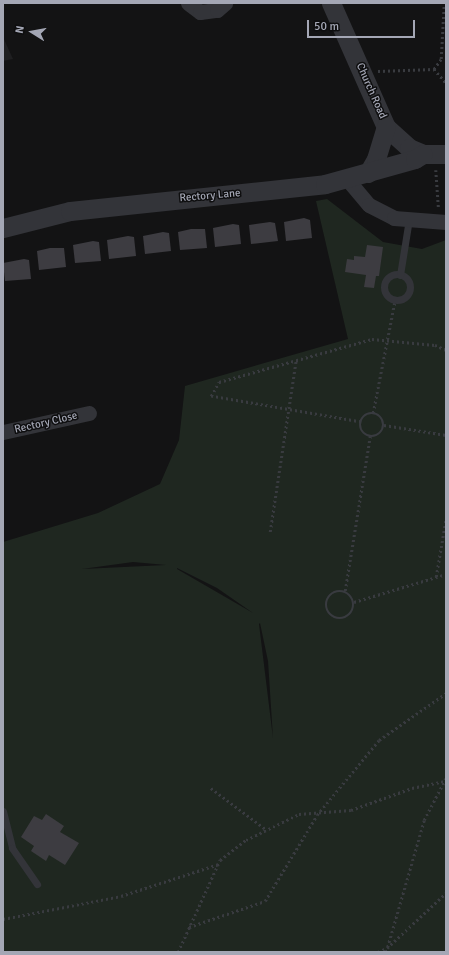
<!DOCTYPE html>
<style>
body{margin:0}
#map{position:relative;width:449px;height:955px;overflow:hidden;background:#131314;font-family:Signika,sans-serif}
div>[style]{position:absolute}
.built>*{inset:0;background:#1f1f21}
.green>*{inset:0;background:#1f2720}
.building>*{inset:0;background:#3d3c41}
.path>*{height:2.5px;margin-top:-1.25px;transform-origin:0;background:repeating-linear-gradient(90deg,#393b40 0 2px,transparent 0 5px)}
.path>.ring{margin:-1.25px;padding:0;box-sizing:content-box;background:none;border:2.5px solid #393b40;border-radius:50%}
.service>*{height:7px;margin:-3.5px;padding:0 3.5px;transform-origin:3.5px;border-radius:3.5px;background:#333439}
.service>.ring{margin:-3.5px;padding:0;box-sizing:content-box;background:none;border:7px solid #333439;border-radius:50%}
.minor>*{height:15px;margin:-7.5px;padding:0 7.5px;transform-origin:7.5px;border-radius:7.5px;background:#333439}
.tertiary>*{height:19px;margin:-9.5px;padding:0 9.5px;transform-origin:9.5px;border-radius:9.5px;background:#333439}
span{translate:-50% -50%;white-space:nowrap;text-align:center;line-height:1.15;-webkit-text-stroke:3px #0e0e0f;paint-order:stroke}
.street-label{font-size:11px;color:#a4a7b5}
.frame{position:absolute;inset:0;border:4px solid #a4a7b5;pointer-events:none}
.north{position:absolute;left:12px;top:12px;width:40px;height:40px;-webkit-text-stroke:3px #0e0e0f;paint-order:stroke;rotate:281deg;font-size:11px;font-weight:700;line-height:16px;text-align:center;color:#a4a7b5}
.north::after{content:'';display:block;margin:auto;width:14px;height:18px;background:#a4a7b5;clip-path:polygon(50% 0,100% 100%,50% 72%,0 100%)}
.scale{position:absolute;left:307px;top:20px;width:108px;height:18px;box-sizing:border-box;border:2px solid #a4a7b5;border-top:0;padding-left:5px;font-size:12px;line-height:14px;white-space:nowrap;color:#a4a7b5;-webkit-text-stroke:3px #0e0e0f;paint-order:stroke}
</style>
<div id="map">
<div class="built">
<div style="clip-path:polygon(3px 37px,13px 59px,3px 61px)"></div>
</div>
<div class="green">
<div style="clip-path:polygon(evenodd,327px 199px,383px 242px,422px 249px,446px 240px,446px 952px,3px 952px,3px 542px,98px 513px,160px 484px,179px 440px,185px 386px,348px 339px,316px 201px,327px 199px,133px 562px,166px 565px,82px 569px,133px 562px,327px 199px,177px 568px,217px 588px,253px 613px,177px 569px,177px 568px,327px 199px,260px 623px,268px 661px,273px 738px,259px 624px,260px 623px)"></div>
</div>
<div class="building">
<div style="clip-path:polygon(304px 218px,310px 220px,312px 238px,286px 241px,284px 222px)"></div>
<div style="clip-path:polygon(270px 222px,275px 223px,278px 241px,251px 244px,249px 225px)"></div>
<div style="clip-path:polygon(233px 224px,239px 225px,241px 244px,215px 247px,213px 228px)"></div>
<div style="clip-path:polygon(191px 229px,205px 229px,207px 248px,180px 250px,178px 232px)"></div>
<div style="clip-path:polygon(163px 232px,169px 233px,171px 251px,145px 254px,143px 236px)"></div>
<div style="clip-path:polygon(128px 236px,134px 237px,136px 256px,109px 259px,107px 240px)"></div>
<div style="clip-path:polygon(93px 241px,99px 242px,101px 261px,75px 263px,73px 245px)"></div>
<div style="clip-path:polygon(367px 245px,383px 247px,379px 276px,376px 276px,374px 288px,364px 287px,366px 275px,345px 272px,347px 259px,354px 260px,354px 256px,365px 257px)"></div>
<div style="clip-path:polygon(50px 248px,64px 248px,66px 267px,39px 270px,37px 251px)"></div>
<div style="clip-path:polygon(24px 259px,29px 260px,31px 279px,5px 281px,3px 263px)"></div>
<div style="clip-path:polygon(46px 814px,64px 826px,60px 832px,79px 843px,65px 865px,49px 855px,46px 861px,31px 851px,34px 846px,21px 837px,34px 816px,42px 820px)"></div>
</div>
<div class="path">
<div style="left:434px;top:69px;width:12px;rotate:-55deg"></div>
<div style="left:441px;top:59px;width:56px;rotate:-86.9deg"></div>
<div style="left:378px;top:71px;width:56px;rotate:-2deg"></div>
<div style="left:434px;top:69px;width:18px;rotate:49deg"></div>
<div style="left:436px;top:170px;width:39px;rotate:86deg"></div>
<div style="left:373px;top:413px;width:115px;rotate:-79deg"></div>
<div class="ring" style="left:360px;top:413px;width:21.5px;height:21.5px"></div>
<div style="left:361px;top:422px;width:152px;rotate:-170.2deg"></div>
<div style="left:211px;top:396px;width:16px;rotate:-60deg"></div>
<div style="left:219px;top:382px;width:159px;rotate:-15.7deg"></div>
<div style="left:372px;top:339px;width:63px;rotate:5.4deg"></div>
<div style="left:435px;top:345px;width:12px;rotate:24deg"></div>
<div style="left:384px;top:425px;width:63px;rotate:9.2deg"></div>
<div style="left:270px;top:532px;width:174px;rotate:-81.4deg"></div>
<div style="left:436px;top:577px;width:60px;rotate:-80.4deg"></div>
<div class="ring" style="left:326px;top:591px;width:25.5px;height:25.5px"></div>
<div style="left:345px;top:591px;width:157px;rotate:-80.8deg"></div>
<div style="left:354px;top:602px;width:96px;rotate:-16.9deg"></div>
<div style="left:211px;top:788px;width:70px;rotate:36.9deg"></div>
<div style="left:3px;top:919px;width:120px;rotate:-11deg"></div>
<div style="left:121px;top:896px;width:103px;rotate:-18.1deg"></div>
<div style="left:189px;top:927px;width:80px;rotate:-18.9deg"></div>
<div style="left:265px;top:901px;width:100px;rotate:-58.8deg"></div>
<div style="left:317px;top:815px;width:97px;rotate:-50.4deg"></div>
<div style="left:379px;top:740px;width:82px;rotate:-35deg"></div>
<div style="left:178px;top:952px;width:101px;rotate:-65.5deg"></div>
<div style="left:220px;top:860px;width:33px;rotate:-38deg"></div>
<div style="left:246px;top:840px;width:59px;rotate:-26.1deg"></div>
<div style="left:299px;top:814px;width:52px;rotate:-4.4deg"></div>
<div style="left:351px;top:810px;width:65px;rotate:-19.8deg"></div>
<div style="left:412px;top:788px;width:35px;rotate:-12deg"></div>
<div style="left:378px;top:952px;width:10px;rotate:-24deg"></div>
<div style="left:387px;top:948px;width:81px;rotate:-43deg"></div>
<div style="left:386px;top:952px;width:137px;rotate:-73.9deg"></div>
<div style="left:424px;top:820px;width:47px;rotate:-62.4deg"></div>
</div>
<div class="service">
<div class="ring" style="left:384px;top:274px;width:19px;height:19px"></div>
<div style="left:400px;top:275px;width:57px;rotate:-80.9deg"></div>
<div style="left:3px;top:811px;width:38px;rotate:76deg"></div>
<div style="left:12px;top:848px;width:44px;rotate:55.2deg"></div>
</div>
<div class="minor">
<div style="left:188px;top:3px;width:15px;rotate:37deg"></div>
<div style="left:200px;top:12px;width:17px;rotate:-7deg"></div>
<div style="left:217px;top:10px;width:11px;rotate:-41deg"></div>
<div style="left:347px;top:179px;width:34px;rotate:50deg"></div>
<div style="left:369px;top:205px;width:28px;rotate:27deg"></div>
<div style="left:394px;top:218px;width:52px;rotate:4.4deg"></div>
<div style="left:3px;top:432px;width:88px;rotate:-12.5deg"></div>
</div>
<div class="tertiary">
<div style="left:331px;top:3px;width:136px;rotate:66.1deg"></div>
<div style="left:386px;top:127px;width:31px;rotate:42deg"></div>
<div style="left:409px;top:148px;width:15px;rotate:23deg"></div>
<div style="left:423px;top:154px;width:23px"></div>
<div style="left:368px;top:173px;width:16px;rotate:-60deg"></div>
<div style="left:376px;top:159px;width:34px;rotate:-73deg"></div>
<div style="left:3px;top:228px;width:69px;rotate:-14.2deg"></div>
<div style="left:70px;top:211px;width:256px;rotate:-6deg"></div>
<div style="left:325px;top:184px;width:93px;rotate:-15.5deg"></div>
<div style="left:415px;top:159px;width:9px;rotate:-32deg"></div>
</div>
<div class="street-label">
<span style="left:371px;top:91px;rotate:66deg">Church Road</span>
<span style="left:210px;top:196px;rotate:-5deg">Rectory Lane</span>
<span style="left:46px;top:423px;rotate:-13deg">Rectory Close</span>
</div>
<div class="frame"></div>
<div class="north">N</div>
<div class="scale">50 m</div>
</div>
